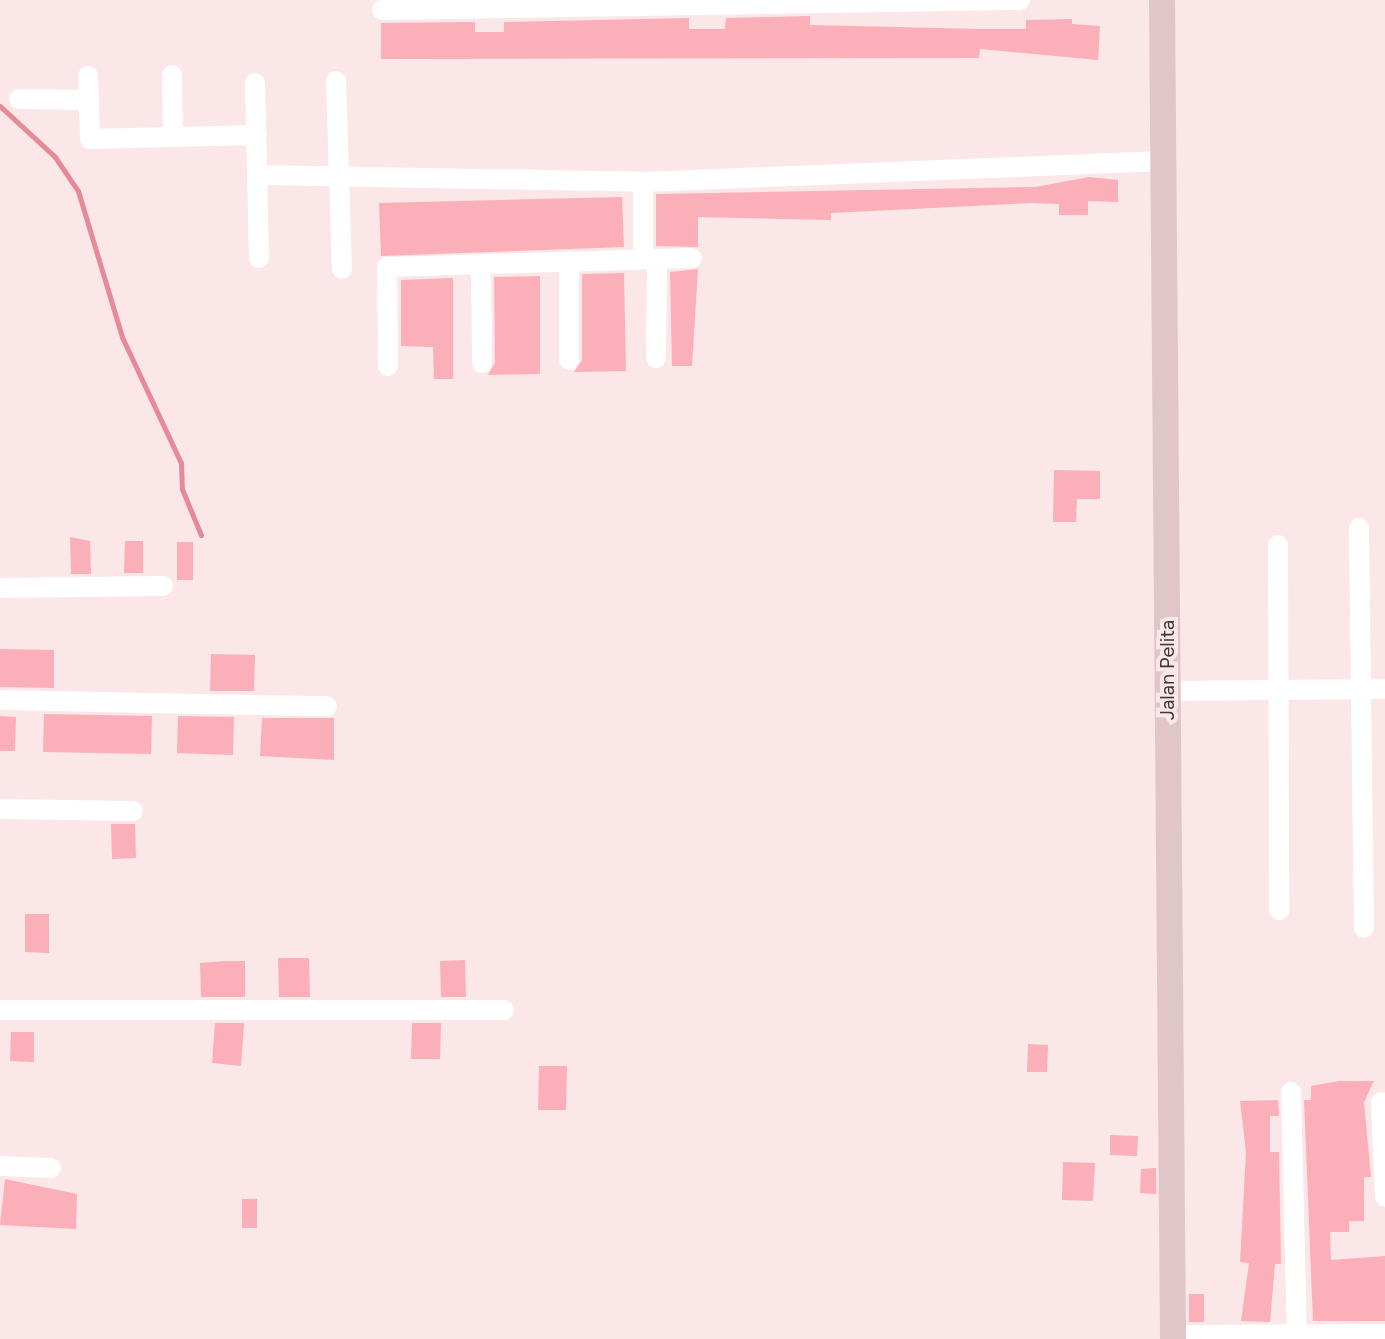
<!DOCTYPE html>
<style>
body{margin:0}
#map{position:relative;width:1385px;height:1339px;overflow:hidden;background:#fbe6e8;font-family:Figtree,sans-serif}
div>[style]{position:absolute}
.stream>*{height:5px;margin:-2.5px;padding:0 2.5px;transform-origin:2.5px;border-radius:2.5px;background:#e68a98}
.building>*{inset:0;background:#fbafb9}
.street>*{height:20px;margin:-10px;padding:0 10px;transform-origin:10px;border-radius:10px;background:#fff}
.secondary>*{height:26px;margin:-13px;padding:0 13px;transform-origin:13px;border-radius:13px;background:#e1c6c9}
span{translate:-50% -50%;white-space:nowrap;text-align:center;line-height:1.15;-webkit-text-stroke:8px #fbe6e8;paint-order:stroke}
.street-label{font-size:20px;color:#3f3738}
</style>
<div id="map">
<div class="stream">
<div style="left:0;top:106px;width:75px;rotate:42.8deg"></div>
<div style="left:55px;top:157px;width:41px;rotate:55.9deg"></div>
<div style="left:78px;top:191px;width:152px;rotate:73.2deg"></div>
<div style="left:122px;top:337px;width:139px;rotate:64.9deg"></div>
<div style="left:181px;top:463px;width:26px;rotate:88deg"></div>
<div style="left:182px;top:489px;width:50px;rotate:67.6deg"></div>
</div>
<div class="building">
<div style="clip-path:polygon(810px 16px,810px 25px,982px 29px,1026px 29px,1026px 20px,1072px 19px,1072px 24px,1100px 26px,1098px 60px,980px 49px,979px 58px,381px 59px,381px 23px,475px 22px,475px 32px,504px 32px,504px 22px,689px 18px,689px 29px,725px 29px,726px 18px)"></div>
<div style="clip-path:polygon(1089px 177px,1118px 180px,1118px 202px,1088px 201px,1088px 215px,1059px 215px,1059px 204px,1033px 203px,831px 213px,831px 220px,698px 217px,698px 247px,656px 246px,656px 194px,1035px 187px)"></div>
<div style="clip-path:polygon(622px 197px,624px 247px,381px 256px,379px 203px)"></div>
<div style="clip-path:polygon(698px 269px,692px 366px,672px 366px,670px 272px)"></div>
<div style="clip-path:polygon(624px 273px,626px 371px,574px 372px,582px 360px,582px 274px)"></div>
<div style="clip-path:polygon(540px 276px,540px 374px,488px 375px,495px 363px,494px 277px)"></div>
<div style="clip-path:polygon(453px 278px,453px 379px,434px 379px,433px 347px,401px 346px,401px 280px)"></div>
<div style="clip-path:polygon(1054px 470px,1100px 471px,1100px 499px,1077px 499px,1076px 522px,1053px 522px)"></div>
<div style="clip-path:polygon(70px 537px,90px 541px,91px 574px,71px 574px)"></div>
<div style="clip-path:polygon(125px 541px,143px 541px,143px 573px,124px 573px)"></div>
<div style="clip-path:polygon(177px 542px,193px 542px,193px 580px,177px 580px)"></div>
<div style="clip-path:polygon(0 649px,54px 650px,54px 688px,0 687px)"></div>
<div style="clip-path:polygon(211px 654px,255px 655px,254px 691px,210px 691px)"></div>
<div style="clip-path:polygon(44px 714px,152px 716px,151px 754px,43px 752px)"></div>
<div style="clip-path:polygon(0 716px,16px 717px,15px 751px,0 751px)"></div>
<div style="clip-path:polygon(178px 716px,234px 717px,233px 755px,177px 753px)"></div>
<div style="clip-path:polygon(262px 718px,334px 718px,334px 760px,260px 756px)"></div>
<div style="clip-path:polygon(111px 824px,135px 824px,136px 858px,112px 859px)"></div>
<div style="clip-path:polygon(25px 914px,49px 914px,49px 953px,25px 952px)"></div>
<div style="clip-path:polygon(278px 958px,309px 958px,310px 997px,279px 997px)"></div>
<div style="clip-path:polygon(465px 960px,466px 997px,441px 997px,440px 961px)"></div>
<div style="clip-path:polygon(225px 961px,245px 961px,245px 997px,201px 997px,200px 963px)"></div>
<div style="clip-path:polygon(215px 1023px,244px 1023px,241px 1066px,212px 1063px)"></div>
<div style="clip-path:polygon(412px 1023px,441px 1023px,440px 1059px,411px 1059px)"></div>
<div style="clip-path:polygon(11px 1032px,34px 1032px,34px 1062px,10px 1061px)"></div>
<div style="clip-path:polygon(1028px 1044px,1048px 1045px,1047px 1072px,1027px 1072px)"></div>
<div style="clip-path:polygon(539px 1066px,567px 1066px,566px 1110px,538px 1110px)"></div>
<div style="clip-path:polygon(1339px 1081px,1374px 1081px,1364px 1102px,1371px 1177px,1364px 1177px,1364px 1221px,1349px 1221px,1349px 1232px,1330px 1232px,1331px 1260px,1385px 1256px,1385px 1321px,1313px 1321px,1304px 1100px,1311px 1100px,1311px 1086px)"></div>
<div style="clip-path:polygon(1278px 1100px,1279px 1116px,1270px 1116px,1270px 1152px,1279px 1152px,1281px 1264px,1275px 1264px,1270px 1322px,1241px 1321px,1249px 1263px,1240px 1262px,1246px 1152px,1240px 1101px)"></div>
<div style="clip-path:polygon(1110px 1135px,1138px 1136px,1137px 1156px,1110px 1155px)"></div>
<div style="clip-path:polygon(1063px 1162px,1095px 1163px,1093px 1201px,1062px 1200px)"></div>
<div style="clip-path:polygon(1156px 1168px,1156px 1194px,1140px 1193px,1141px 1169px)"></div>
<div style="clip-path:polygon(5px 1179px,77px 1194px,76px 1229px,0 1225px)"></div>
<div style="clip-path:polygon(242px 1199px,257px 1199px,257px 1228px,242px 1228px)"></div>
<div style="clip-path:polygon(1189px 1294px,1204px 1294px,1204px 1322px,1189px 1322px)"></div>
</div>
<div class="street">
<div style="left:382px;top:10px;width:638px;rotate:-0.9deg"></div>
<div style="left:172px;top:75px;width:62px;rotate:89.1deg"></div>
<div style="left:88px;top:76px;width:63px;rotate:88.2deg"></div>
<div style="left:90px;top:139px;width:167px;rotate:-1.4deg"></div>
<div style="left:336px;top:81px;width:188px;rotate:88.2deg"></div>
<div style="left:255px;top:83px;width:175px;rotate:88.7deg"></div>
<div style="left:19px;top:99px;width:69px;rotate:0.8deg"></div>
<div style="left:258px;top:175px;width:385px;rotate:1deg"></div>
<div style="left:643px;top:182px;width:520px;rotate:-2.31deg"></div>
<div style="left:643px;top:182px;width:77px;rotate:90deg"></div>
<div style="left:569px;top:261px;width:99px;rotate:90deg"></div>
<div style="left:481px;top:264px;width:99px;rotate:89.4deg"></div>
<div style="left:656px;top:358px;width:99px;rotate:-89.4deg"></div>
<div style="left:388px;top:366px;width:99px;rotate:-90.6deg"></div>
<div style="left:387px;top:267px;width:305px;rotate:-1.7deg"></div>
<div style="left:1359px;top:528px;width:400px;rotate:89.3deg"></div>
<div style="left:1278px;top:545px;width:365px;rotate:89.8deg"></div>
<div style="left:0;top:588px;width:163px;rotate:-0.7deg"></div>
<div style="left:1168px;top:691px;width:217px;rotate:-0.5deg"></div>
<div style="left:0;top:700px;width:327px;rotate:1.1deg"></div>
<div style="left:0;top:809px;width:133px;rotate:0.9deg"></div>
<div style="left:0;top:1010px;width:504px"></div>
<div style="left:1291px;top:1092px;width:247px;rotate:88.6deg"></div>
<div style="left:1381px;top:1102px;width:95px;rotate:87.6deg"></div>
<div style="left:0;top:1166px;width:51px;rotate:2.2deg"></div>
<div style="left:1173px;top:1335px;width:212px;rotate:-0.3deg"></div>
</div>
<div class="secondary">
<div style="left:1162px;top:0;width:1339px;rotate:89.53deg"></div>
</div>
<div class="street-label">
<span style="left:1167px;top:670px;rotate:-90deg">Jalan Pelita</span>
</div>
</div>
